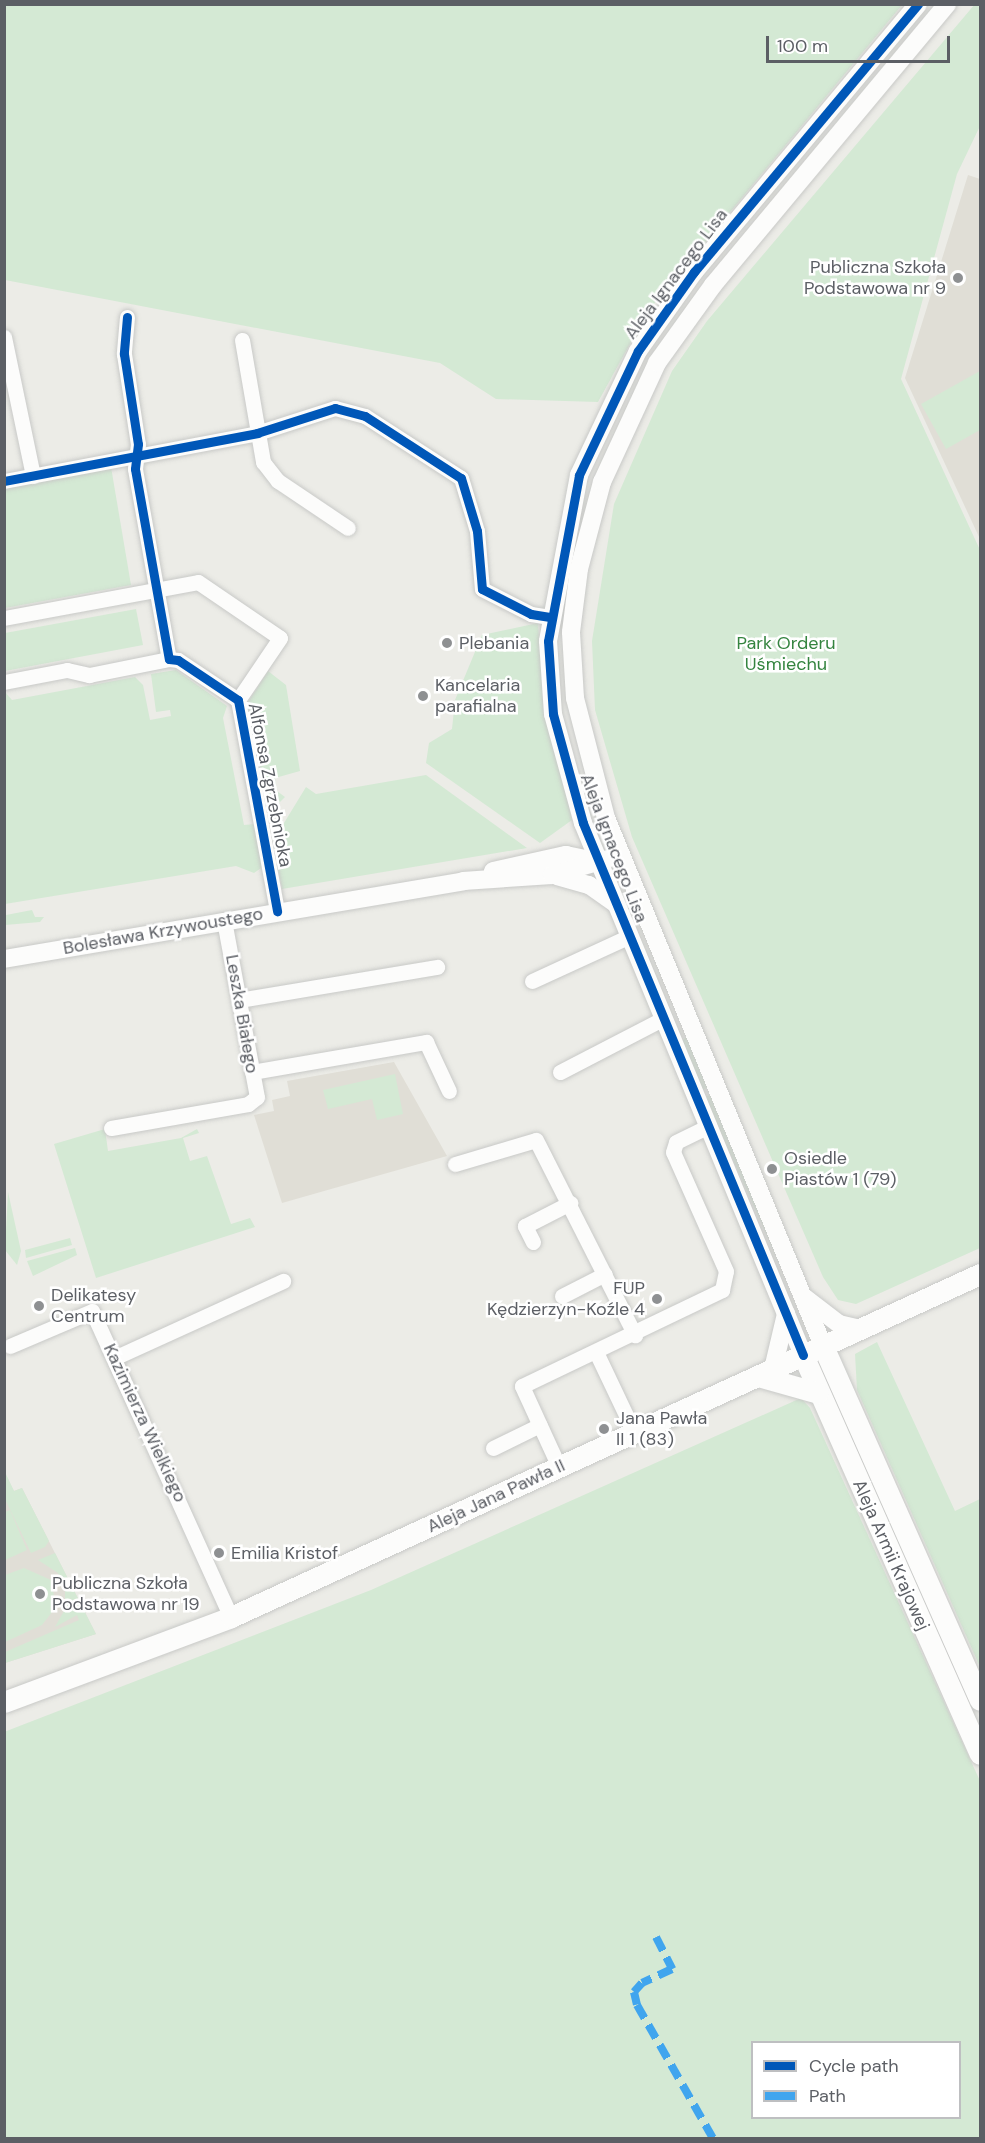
<!DOCTYPE html>
<meta charset="utf-8">
<style>
body{margin:0}
#map{position:relative;width:985px;height:2143px;overflow:hidden;background:#ecece7;font-family:"DM Sans",sans-serif}
div>[style]{position:absolute}
.education>*{inset:0;background:#e0ded6}
.green>*{inset:0;background:#d4e9d4}
.roads{filter:drop-shadow(0 0 2px #c8c9c7) drop-shadow(0 0 2px #c8c9c7)}
.minor>*{height:15px;margin:-7.5px;padding:0 7.5px;transform-origin:7.5px;border-radius:7.5px;background:#fcfcfb}
.tertiary>*{height:18px;margin:-9px;padding:0 9px;transform-origin:9px;border-radius:9px;background:#fcfcfb}
.secondary>*{height:21px;margin:-10.5px;padding:0 10.5px;transform-origin:10.5px;border-radius:10.5px;background:#fcfcfb}
.quiet>*{height:8px;margin-top:-4px;transform-origin:0;background:repeating-linear-gradient(90deg,#40a5ee 0 15px,transparent 0 23px)}
.cycleway>*{height:9px;margin:-4.5px;padding:0 4.5px;transform-origin:4.5px;border-radius:4.5px;background:#0057b8}
.dots>*{width:16px;height:16px;translate:-50% -50%;box-sizing:border-box;border:3px solid #fff;border-radius:50%}
span{translate:-50% -50%;white-space:nowrap;text-align:center;line-height:1.15;-webkit-text-stroke:5px #fff;paint-order:stroke}
.poi-label{font-size:18px;color:#5c5f65}
.right{translate:-100% -50%;text-align:right}
.left{translate:0 -50%;text-align:left}
.street-label{font-size:18px;color:#5c5f65}
.park-label{font-size:18px;color:#34843f}
.frame{position:absolute;inset:0;border:6px solid #5c5f65;pointer-events:none}
.legend{position:absolute;left:751px;top:2041px;width:210px;height:78px;box-sizing:border-box;background:#fff;border:2px solid #bebfc1;margin:0;padding:8px 10px;list-style:none;font-size:18px;color:#5c5f65}
.legend li{display:flex;align-items:center;gap:12px;height:30px}
.legend b{width:30px;border:2px solid #bebfc1}
.scale{position:absolute;left:766px;top:36px;width:184px;height:27px;box-sizing:border-box;border:3px solid #5c5f65;border-top:0;padding-left:8px;font-size:18px;line-height:21px;white-space:nowrap;color:#5c5f65;-webkit-text-stroke:4px #fff;paint-order:stroke}
</style>
<div id="map">
<div class="education">
<div style="clip-path:polygon(968px 175px,980px 179px,980px 539px,905px 378px)"></div>
<div style="clip-path:polygon(394px 1062px,447px 1156px,282px 1203px,254px 1115px,274px 1111px,272px 1100px,290px 1096px,287px 1081px)"></div>
<div style="clip-path:polygon(4px 1472px,14px 1491px,22px 1488px,96px 1634px,5px 1663px)"></div>
</div>
<div class="green">
<div style="clip-path:polygon(975px 4px,980px 5px,980px 126px,957px 174px,901px 379px,980px 550px,980px 1248px,856px 1304px,838px 1300px,823px 1277px,632px 837px,595px 710px,592px 641px,614px 504px,672px 371px,707px 321px)"></div>
<div style="clip-path:polygon(4px 5px,5px 4px,902px 5px,648px 311px,598px 402px,496px 399px,440px 363px,5px 280px)"></div>
<div style="clip-path:polygon(980px 371px,980px 430px,946px 449px,921px 404px)"></div>
<div style="clip-path:polygon(111px 467px,131px 585px,5px 608px,5px 485px)"></div>
<div style="clip-path:polygon(136px 609px,143px 645px,5px 671px,5px 633px)"></div>
<div style="clip-path:polygon(538px 623px,543px 696px,572px 820px,540px 843px,426px 763px,429px 743px,452px 729px,455px 700px,482px 635px)"></div>
<div style="clip-path:polygon(176px 670px,227px 706px,223px 718px,244px 825px,255px 824px,264px 866px,254px 873px,236px 866px,5px 904px,5px 692px,12px 700px,135px 677px,143px 685px,150px 720px,171px 716px,170px 710px,156px 712px,151px 674px)"></div>
<div style="clip-path:polygon(268px 671px,286px 685px,300px 771px,275px 778px,277px 791px,285px 797px,269px 813px,248px 702px)"></div>
<div style="clip-path:polygon(426px 775px,527px 848px,282px 889px,273px 841px,306px 787px,316px 794px)"></div>
<div style="clip-path:polygon(32px 910px,35px 917px,44px 917px,40px 922px,5px 925px,6px 915px)"></div>
<div style="clip-path:polygon(686px 1037px,710px 1087px,702px 1090px,682px 1041px)"></div>
<div style="clip-path:polygon(395px 1074px,403px 1114px,377px 1120px,372px 1099px,328px 1109px,323px 1090px)"></div>
<div style="clip-path:polygon(713px 1094px,808px 1328px,705px 1097px)"></div>
<div style="clip-path:polygon(105px 1129px,108px 1151px,181px 1138px,197px 1129px,199px 1133px,183px 1138px,190px 1161px,207px 1156px,231px 1224px,250px 1218px,255px 1227px,96px 1278px,54px 1144px)"></div>
<div style="clip-path:polygon(8px 1192px,21px 1251px,17px 1265px,5px 1250px)"></div>
<div style="clip-path:polygon(70px 1238px,72px 1245px,26px 1258px,25px 1250px)"></div>
<div style="clip-path:polygon(75px 1248px,77px 1255px,33px 1276px,27px 1261px)"></div>
<div style="clip-path:polygon(877px 1342px,955px 1511px,980px 1499px,980px 1667px,857px 1390px,855px 1354px)"></div>
<div style="clip-path:polygon(evenodd,801px 1398px,810px 1408px,980px 1781px,980px 2138px,5px 2138px,4px 1732px,371px 1590px,801px 1398px,752px 2042px,960px 2042px,960px 2118px,752px 2118px,752px 2042px)"></div>
<div style="clip-path:polygon(5px 1472px,14px 1491px,22px 1488px,49px 1541px,45px 1547px,31px 1553px,5px 1499px)"></div>
<div style="clip-path:polygon(10px 1510px,27px 1550px,5px 1560px,5px 1512px)"></div>
<div style="clip-path:polygon(55px 1553px,96px 1634px,5px 1663px,5px 1652px,79px 1620px,77px 1615px,55px 1627px,65px 1609px,65px 1589px,58px 1573px,38px 1560px)"></div>
<div style="clip-path:polygon(24px 1568px,51px 1580px,56px 1607px,42px 1625px,5px 1642px,5px 1575px)"></div>
</div>
<div class="roads">
<div class="minor">
<div style="left:127px;top:317px;width:37px;rotate:95deg"></div>
<div style="left:124px;top:354px;width:91px;rotate:81.2deg"></div>
<div style="left:138px;top:444px;width:25px;rotate:97deg"></div>
<div style="left:135px;top:469px;width:193px;rotate:79.9deg"></div>
<div style="left:169px;top:659px;width:9px;rotate:6deg"></div>
<div style="left:178px;top:660px;width:72px;rotate:33.7deg"></div>
<div style="left:238px;top:700px;width:215px;rotate:79.5deg"></div>
<div style="left:4px;top:337px;width:142px;rotate:78.2deg"></div>
<div style="left:242px;top:340px;width:124px;rotate:80.2deg"></div>
<div style="left:263px;top:462px;width:24px;rotate:52deg"></div>
<div style="left:278px;top:481px;width:84px;rotate:33.9deg"></div>
<div style="left:4px;top:481px;width:258px;rotate:-10.7deg"></div>
<div style="left:257px;top:433px;width:82px;rotate:-17.8deg"></div>
<div style="left:335px;top:408px;width:31px;rotate:15deg"></div>
<div style="left:365px;top:416px;width:114px;rotate:32.9deg"></div>
<div style="left:461px;top:478px;width:55px;rotate:73.2deg"></div>
<div style="left:477px;top:531px;width:58px;rotate:85.1deg"></div>
<div style="left:482px;top:589px;width:55px;rotate:27deg"></div>
<div style="left:531px;top:614px;width:19px;rotate:9deg"></div>
<div style="left:4px;top:618px;width:197px;rotate:-10.5deg"></div>
<div style="left:198px;top:582px;width:99px;rotate:34.3deg"></div>
<div style="left:280px;top:638px;width:75px;rotate:124.1deg"></div>
<div style="left:4px;top:682px;width:64px;rotate:-10.8deg"></div>
<div style="left:67px;top:670px;width:23px;rotate:13deg"></div>
<div style="left:89px;top:675px;width:82px;rotate:-11.3deg"></div>
<div style="left:532px;top:981px;width:108px;rotate:-24.7deg"></div>
<div style="left:239px;top:1000px;width:201px;rotate:-9.5deg"></div>
<div style="left:252px;top:1072px;width:177px;rotate:-9.8deg"></div>
<div style="left:426px;top:1042px;width:54px;rotate:64.9deg"></div>
<div style="left:560px;top:1072px;width:117px;rotate:-27.4deg"></div>
<div style="left:111px;top:1128px;width:139px;rotate:-9.9deg"></div>
<div style="left:248px;top:1104px;width:11px;rotate:-38deg"></div>
<div style="left:257px;top:1097px;width:180px;rotate:-100.6deg"></div>
<div style="left:455px;top:1164px;width:84px;rotate:-16.5deg"></div>
<div style="left:536px;top:1140px;width:219px;rotate:63.1deg"></div>
<div style="left:533px;top:1242px;width:18px;rotate:-117deg"></div>
<div style="left:525px;top:1226px;width:51px;rotate:-27.1deg"></div>
<div style="left:562px;top:1296px;width:48px;rotate:-27.1deg"></div>
<div style="left:10px;top:1346px;width:89px;rotate:-23.1deg"></div>
<div style="left:92px;top:1311px;width:336px;rotate:65.6deg"></div>
<div style="left:596px;top:1352px;width:89px;rotate:64.6deg"></div>
<div style="left:114px;top:1358px;width:186px;rotate:-24.5deg"></div>
<div style="left:493px;top:1448px;width:52px;rotate:-26.1deg"></div>
<div style="left:559px;top:1467px;width:89px;rotate:-114.6deg"></div>
<div style="left:522px;top:1386px;width:222px;rotate:-25.6deg"></div>
<div style="left:722px;top:1290px;width:19px;rotate:-78deg"></div>
<div style="left:726px;top:1271px;width:130px;rotate:-114deg"></div>
<div style="left:673px;top:1152px;width:10px;rotate:-73deg"></div>
<div style="left:676px;top:1142px;width:37px;rotate:-26deg"></div>
</div>
<div class="tertiary">
<div style="left:493px;top:871px;width:75px;rotate:-12.4deg"></div>
<div style="left:566px;top:855px;width:33px;rotate:12deg"></div>
<div style="left:557px;top:876px;width:33px;rotate:16deg"></div>
<div style="left:589px;top:885px;width:32px;rotate:35deg"></div>
<div style="left:4px;top:959px;width:466px;rotate:-9.6deg"></div>
<div style="left:463px;top:881px;width:89px;rotate:-3.9deg"></div>
<div style="left:552px;top:875px;width:58px;rotate:-15.9deg"></div>
<div style="left:805px;top:1298px;width:43px;rotate:37.4deg"></div>
<div style="left:839px;top:1324px;width:22px;rotate:13deg"></div>
<div style="left:823px;top:1346px;width:571px;rotate:-112.34deg"></div>
<div style="left:606px;top:818px;width:124px;rotate:-104.5deg"></div>
<div style="left:575px;top:698px;width:66px;rotate:-93.5deg"></div>
<div style="left:571px;top:632px;width:64px;rotate:-82.8deg"></div>
<div style="left:579px;top:569px;width:90px;rotate:-75.2deg"></div>
<div style="left:602px;top:482px;width:131px;rotate:-65.2deg"></div>
<div style="left:657px;top:363px;width:96px;rotate:-54.3deg"></div>
<div style="left:713px;top:285px;width:366px;rotate:-50.2deg"></div>
<div style="left:803px;top:1355px;width:576px;rotate:-112.47deg"></div>
<div style="left:583px;top:823px;width:113px;rotate:-105.4deg"></div>
<div style="left:553px;top:714px;width:73px;rotate:-93.9deg"></div>
<div style="left:548px;top:641px;width:169px;rotate:-79.4deg"></div>
<div style="left:579px;top:475px;width:137px;rotate:-64.6deg"></div>
<div style="left:638px;top:351px;width:97px;rotate:-54.7deg"></div>
<div style="left:694px;top:272px;width:349px;rotate:-50.1deg"></div>
<div style="left:773px;top:1369px;width:57px;rotate:-76.7deg"></div>
</div>
<div class="secondary">
<div style="left:823px;top:1346px;width:387px;rotate:66.1deg"></div>
<div style="left:803px;top:1355px;width:436px;rotate:66.1deg"></div>
<div style="left:758px;top:1376px;width:62px;rotate:15.8deg"></div>
<div style="left:4px;top:1702px;width:242px;rotate:-20.5deg"></div>
<div style="left:231px;top:1617px;width:824px;rotate:-24.61deg"></div>
</div>
</div>
<div class="quiet">
<div style="left:656px;top:1937px;width:36px;rotate:63deg"></div>
<div style="left:672px;top:1969px;width:33px;rotate:155deg"></div>
<div style="left:642px;top:1983px;width:12px;rotate:132deg"></div>
<div style="left:634px;top:1992px;width:13px;rotate:77deg"></div>
<div style="left:637px;top:2005px;width:153px;rotate:60.3deg"></div>
</div>
<div class="cycleway">
<div style="left:127px;top:317px;width:37px;rotate:95deg"></div>
<div style="left:124px;top:354px;width:91px;rotate:81.2deg"></div>
<div style="left:138px;top:444px;width:25px;rotate:97deg"></div>
<div style="left:135px;top:469px;width:193px;rotate:79.9deg"></div>
<div style="left:169px;top:659px;width:9px;rotate:6deg"></div>
<div style="left:178px;top:660px;width:72px;rotate:33.7deg"></div>
<div style="left:238px;top:700px;width:215px;rotate:79.5deg"></div>
<div style="left:4px;top:481px;width:258px;rotate:-10.7deg"></div>
<div style="left:257px;top:433px;width:82px;rotate:-17.8deg"></div>
<div style="left:335px;top:408px;width:31px;rotate:15deg"></div>
<div style="left:365px;top:416px;width:114px;rotate:32.9deg"></div>
<div style="left:461px;top:478px;width:55px;rotate:73.2deg"></div>
<div style="left:477px;top:531px;width:58px;rotate:85.1deg"></div>
<div style="left:482px;top:589px;width:55px;rotate:27deg"></div>
<div style="left:531px;top:614px;width:19px;rotate:9deg"></div>
<div style="left:803px;top:1355px;width:576px;rotate:-112.47deg"></div>
<div style="left:583px;top:823px;width:113px;rotate:-105.4deg"></div>
<div style="left:553px;top:714px;width:73px;rotate:-93.9deg"></div>
<div style="left:548px;top:641px;width:169px;rotate:-79.4deg"></div>
<div style="left:579px;top:475px;width:137px;rotate:-64.6deg"></div>
<div style="left:638px;top:351px;width:97px;rotate:-54.7deg"></div>
<div style="left:694px;top:272px;width:349px;rotate:-50.1deg"></div>
</div>
<div class="dots">
<div style="left:958px;top:278px;background:#8e9092"></div>
<div style="left:447px;top:643px;background:#8e9092"></div>
<div style="left:423px;top:696px;background:#8e9092"></div>
<div style="left:772px;top:1169px;background:#8e9092"></div>
<div style="left:657px;top:1299px;background:#8e9092"></div>
<div style="left:39px;top:1306px;background:#8e9092"></div>
<div style="left:604px;top:1429px;background:#8e9092"></div>
<div style="left:219px;top:1553px;background:#8e9092"></div>
<div style="left:40px;top:1594px;background:#8e9092"></div>
</div>
<div class="poi-label">
<span class="right" style="left:946px;top:278px">Publiczna Szkoła<br>Podstawowa nr 9</span>
<span class="left" style="left:459px;top:643px">Plebania</span>
<span class="left" style="left:435px;top:696px">Kancelaria<br>parafialna</span>
<span class="left" style="left:784px;top:1169px">Osiedle<br>Piastów 1 (79)</span>
<span class="right" style="left:645px;top:1299px">FUP<br>Kędzierzyn-Koźle 4</span>
<span class="left" style="left:51px;top:1306px">Delikatesy<br>Centrum</span>
<span class="left" style="left:616px;top:1429px">Jana Pawła<br>II 1 (83)</span>
<span class="left" style="left:231px;top:1553px">Emilia Kristof</span>
<span class="left" style="left:52px;top:1594px">Publiczna Szkoła<br>Podstawowa nr 19</span>
</div>
<div class="street-label">
<span style="left:676px;top:274px;rotate:-53deg">Aleja Ignacego Lisa</span>
<span style="left:270px;top:785px;rotate:79deg">Alfonsa Zgrzebnioka</span>
<span style="left:614px;top:848px;rotate:69deg">Aleja Ignacego Lisa</span>
<span style="left:163px;top:931px;rotate:-10deg">Bolesława Krzywoustego</span>
<span style="left:242px;top:1014px;rotate:80deg">Leszka Białego</span>
<span style="left:145px;top:1423px;rotate:65deg">Kazimierza Wielkiego</span>
<span style="left:496px;top:1496px;rotate:-25deg">Aleja Jana Pawła II</span>
<span style="left:891px;top:1555px;rotate:66deg">Aleja Armii Krajowej</span>
</div>
<div class="park-label">
<span style="left:786px;top:654px">Park Orderu<br>Uśmiechu</span>
</div>
<div class="frame"></div>
<ul class="legend">
<li><b style="height:8px;background:#0057b8"></b>Cycle path</li>
<li><b style="height:8px;background:#40a5ee"></b>Path</li>
</ul>
<div class="scale">100 m</div>
</div>
